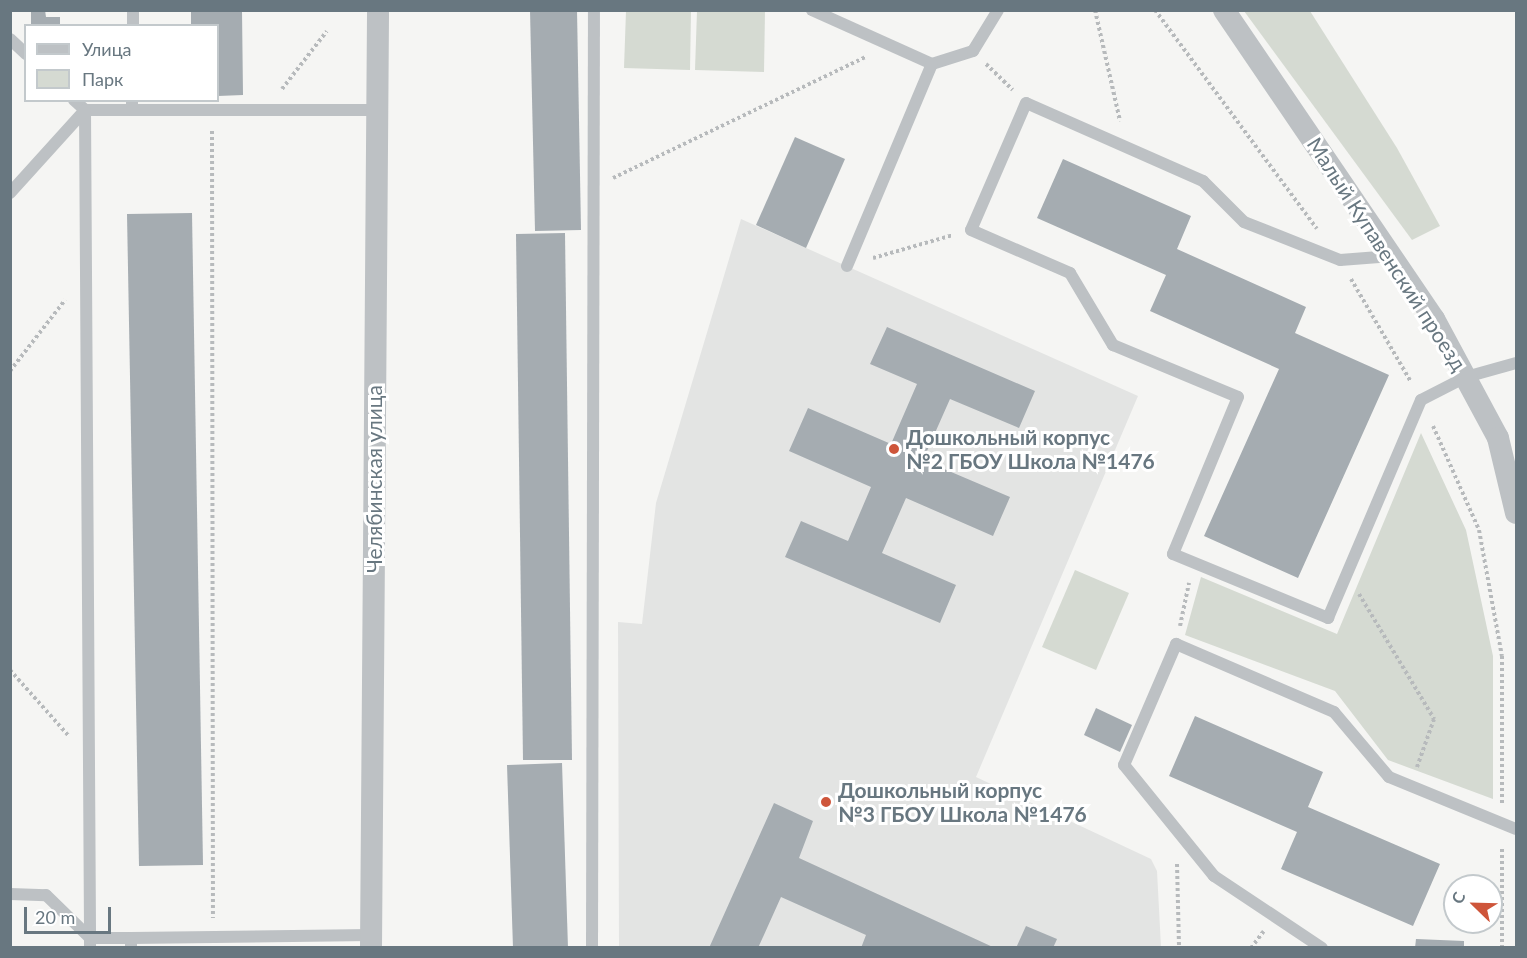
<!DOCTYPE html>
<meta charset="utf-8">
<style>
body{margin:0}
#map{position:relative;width:1527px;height:958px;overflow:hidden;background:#f5f5f3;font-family:Lato,sans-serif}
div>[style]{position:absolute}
.built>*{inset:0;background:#e3e4e3}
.green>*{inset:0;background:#d5dad2}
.building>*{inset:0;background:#a5acb1}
.path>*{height:4px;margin-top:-2px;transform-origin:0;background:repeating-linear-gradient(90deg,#b7babc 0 3px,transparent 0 6px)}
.service>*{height:12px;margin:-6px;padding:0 6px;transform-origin:6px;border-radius:6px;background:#bdc1c4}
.minor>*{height:22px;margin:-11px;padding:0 11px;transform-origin:11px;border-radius:11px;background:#bdc1c4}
.dots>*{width:16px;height:16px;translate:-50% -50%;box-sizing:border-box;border:3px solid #fff;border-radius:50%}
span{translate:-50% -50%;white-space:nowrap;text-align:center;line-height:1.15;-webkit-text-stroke:6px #fff;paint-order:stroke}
.street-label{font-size:21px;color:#687780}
.poi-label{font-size:21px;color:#687780;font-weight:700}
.left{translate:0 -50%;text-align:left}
.frame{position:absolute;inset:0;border:12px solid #687780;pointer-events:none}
.legend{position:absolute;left:24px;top:24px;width:195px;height:78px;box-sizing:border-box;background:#fff;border:2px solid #c3c9cc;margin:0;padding:8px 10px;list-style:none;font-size:18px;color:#687780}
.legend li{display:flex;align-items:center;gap:12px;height:30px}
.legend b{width:30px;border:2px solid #c3c9cc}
.north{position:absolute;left:1443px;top:874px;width:60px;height:60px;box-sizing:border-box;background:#fff;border:2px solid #c3c9cc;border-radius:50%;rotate:293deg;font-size:16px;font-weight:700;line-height:24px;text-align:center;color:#687780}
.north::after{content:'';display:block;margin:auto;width:21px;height:27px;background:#ce553a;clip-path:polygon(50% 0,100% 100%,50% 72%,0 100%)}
.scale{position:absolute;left:24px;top:907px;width:87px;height:27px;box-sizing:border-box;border:3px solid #687780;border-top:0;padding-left:8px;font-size:18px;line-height:21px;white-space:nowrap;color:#687780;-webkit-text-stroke:4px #fff;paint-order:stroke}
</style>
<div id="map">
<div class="built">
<div style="clip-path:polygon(741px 219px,1138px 396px,976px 777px,1151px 859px,1157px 871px,1161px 947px,619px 947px,618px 622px,642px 624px,656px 503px)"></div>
</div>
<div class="green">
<div style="clip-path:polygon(626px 11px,691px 11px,690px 70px,624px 68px)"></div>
<div style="clip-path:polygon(697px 11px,765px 11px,764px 72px,695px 70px)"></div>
<div style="clip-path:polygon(1244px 11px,1310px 11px,1397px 148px,1440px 226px,1412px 240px)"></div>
<div style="clip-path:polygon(1421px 433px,1466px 530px,1493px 656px,1493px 799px,1388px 760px,1335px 691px,1185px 635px,1201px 577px,1337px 634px)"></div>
<div style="clip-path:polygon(1075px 570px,1129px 593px,1096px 670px,1042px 647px)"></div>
</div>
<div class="building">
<div style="clip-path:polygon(31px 10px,45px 10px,46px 17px,60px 17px,60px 26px,31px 26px)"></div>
<div style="clip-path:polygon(191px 10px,242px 10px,243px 95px,218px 96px,218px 26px,191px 26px)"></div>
<div style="clip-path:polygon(530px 10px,577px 10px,581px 230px,535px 231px)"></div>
<div style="clip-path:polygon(795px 137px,845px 159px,806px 248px,756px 225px)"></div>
<div style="clip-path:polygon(1063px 159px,1191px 216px,1177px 249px,1306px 307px,1295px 333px,1389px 375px,1298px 578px,1204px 536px,1279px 369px,1150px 311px,1166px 275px,1037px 218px)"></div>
<div style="clip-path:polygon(192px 213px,203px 865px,139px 866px,127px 214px)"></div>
<div style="clip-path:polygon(565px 233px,572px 760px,523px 760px,516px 234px)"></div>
<div style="clip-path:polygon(887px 327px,1035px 391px,1019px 428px,950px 399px,923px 460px,1010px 497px,993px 536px,906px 498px,882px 553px,956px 585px,940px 623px,785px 557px,801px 521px,848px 541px,871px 487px,789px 451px,808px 408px,891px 444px,917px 384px,870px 364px)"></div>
<div style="clip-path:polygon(1096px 708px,1132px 725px,1120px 752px,1084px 735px)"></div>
<div style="clip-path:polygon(1195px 716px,1323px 772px,1308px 807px,1440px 864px,1413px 926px,1281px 869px,1297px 832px,1169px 776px)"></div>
<div style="clip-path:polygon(562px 763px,568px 948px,513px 948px,507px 765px)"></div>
<div style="clip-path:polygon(774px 803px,813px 821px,799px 858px,995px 948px,861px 948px,866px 935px,781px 897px,758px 948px,709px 948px)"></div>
<div style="clip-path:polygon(1026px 926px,1057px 939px,1053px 948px,1016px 948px)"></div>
<div style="clip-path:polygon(1416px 939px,1464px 941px,1464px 948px,1415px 948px)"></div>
</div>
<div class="path">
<div style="left:1095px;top:10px;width:114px;rotate:77.3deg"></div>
<div style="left:1155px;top:10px;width:272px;rotate:53.5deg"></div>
<div style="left:986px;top:64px;width:37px;rotate:44deg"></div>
<div style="left:282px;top:89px;width:73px;rotate:-52.2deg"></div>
<div style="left:212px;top:131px;width:787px;rotate:89.93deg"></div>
<div style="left:613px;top:178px;width:280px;rotate:-25.6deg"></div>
<div style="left:873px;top:258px;width:83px;rotate:-16deg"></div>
<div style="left:1351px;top:279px;width:119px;rotate:59.8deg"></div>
<div style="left:10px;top:371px;width:90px;rotate:-52.2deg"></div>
<div style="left:1433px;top:426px;width:114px;rotate:66.1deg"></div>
<div style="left:1479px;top:530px;width:128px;rotate:79.7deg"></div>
<div style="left:1502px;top:656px;width:147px;rotate:90deg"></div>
<div style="left:1359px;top:594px;width:146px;rotate:59deg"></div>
<div style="left:1434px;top:719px;width:51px;rotate:109.5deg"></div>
<div style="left:1180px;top:626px;width:44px;rotate:-78.2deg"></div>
<div style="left:10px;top:670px;width:87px;rotate:48.3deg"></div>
<div style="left:1177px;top:864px;width:84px;rotate:88.6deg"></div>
<div style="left:1251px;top:948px;width:21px;rotate:-53deg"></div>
<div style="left:1502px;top:948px;width:102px;rotate:-90deg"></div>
</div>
<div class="service">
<div style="left:812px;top:10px;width:132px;rotate:24.2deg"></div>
<div style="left:932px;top:64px;width:43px;rotate:-17.6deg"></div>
<div style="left:973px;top:51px;width:48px;rotate:-58.6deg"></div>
<div style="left:133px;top:26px;width:16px;rotate:-90deg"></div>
<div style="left:10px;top:39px;width:22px;rotate:43deg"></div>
<div style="left:74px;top:100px;width:15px;rotate:42deg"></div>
<div style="left:85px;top:110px;width:47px"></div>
<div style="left:132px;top:100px;width:10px;rotate:90deg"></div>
<div style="left:132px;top:110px;width:245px"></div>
<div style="left:85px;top:110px;width:828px;rotate:89.65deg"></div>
<div style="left:10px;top:193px;width:112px;rotate:-47.9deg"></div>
<div style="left:1392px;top:256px;width:52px;rotate:175.6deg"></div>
<div style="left:1340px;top:260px;width:103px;rotate:-158.4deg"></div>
<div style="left:1244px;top:222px;width:58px;rotate:-135deg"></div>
<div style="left:1203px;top:181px;width:193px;rotate:-156.2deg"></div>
<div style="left:1026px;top:103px;width:138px;rotate:113.4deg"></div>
<div style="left:971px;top:230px;width:108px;rotate:23.5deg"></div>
<div style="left:1070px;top:273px;width:84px;rotate:59.2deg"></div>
<div style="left:1113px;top:345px;width:135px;rotate:22.6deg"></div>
<div style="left:1238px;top:397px;width:170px;rotate:112.5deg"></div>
<div style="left:1173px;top:554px;width:168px;rotate:22.4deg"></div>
<div style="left:1328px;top:618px;width:237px;rotate:-66.9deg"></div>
<div style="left:1421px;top:400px;width:51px;rotate:-27.1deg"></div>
<div style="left:1466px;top:377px;width:52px;rotate:-15.6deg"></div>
<div style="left:847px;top:266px;width:219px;rotate:-67.2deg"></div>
<div style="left:10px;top:894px;width:36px;rotate:2deg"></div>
<div style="left:46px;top:895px;width:62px;rotate:44.3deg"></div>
<div style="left:90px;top:948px;width:10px;rotate:-90deg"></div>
<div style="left:90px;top:938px;width:41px"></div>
<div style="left:131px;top:948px;width:10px;rotate:-90deg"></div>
<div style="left:131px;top:938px;width:240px;rotate:-0.7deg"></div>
<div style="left:592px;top:948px;width:938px;rotate:-89.88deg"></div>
<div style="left:1322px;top:948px;width:130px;rotate:-146.3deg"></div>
<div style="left:1214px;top:876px;width:143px;rotate:-129deg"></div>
<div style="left:1124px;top:765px;width:132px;rotate:-66.7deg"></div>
<div style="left:1176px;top:644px;width:172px;rotate:23.3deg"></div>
<div style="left:1334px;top:712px;width:85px;rotate:49.8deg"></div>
<div style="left:1389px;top:777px;width:137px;rotate:22.3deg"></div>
</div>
<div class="minor">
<div style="left:1224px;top:10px;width:374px;rotate:55.8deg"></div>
<div style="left:1434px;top:319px;width:135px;rotate:61.7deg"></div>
<div style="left:1498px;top:438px;width:77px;rotate:76.5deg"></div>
<div style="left:371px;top:948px;width:938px;rotate:-89.57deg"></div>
</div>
<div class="dots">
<div style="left:894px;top:449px;background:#ce553a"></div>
<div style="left:826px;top:802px;background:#ce553a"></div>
</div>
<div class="street-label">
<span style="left:1387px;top:254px;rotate:57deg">Малый Купавенский проезд</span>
<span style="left:374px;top:479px;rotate:-90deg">Челябинская улица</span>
</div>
<div class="poi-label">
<span class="left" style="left:906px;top:449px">Дошкольный корпус<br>№2 ГБОУ Школа №1476</span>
<span class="left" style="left:838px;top:802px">Дошкольный корпус<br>№3 ГБОУ Школа №1476</span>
</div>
<div class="frame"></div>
<ul class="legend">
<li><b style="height:8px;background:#bdc1c4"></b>Улица</li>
<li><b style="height:16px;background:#d5dad2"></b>Парк</li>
</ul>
<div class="north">С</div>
<div class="scale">20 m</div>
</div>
